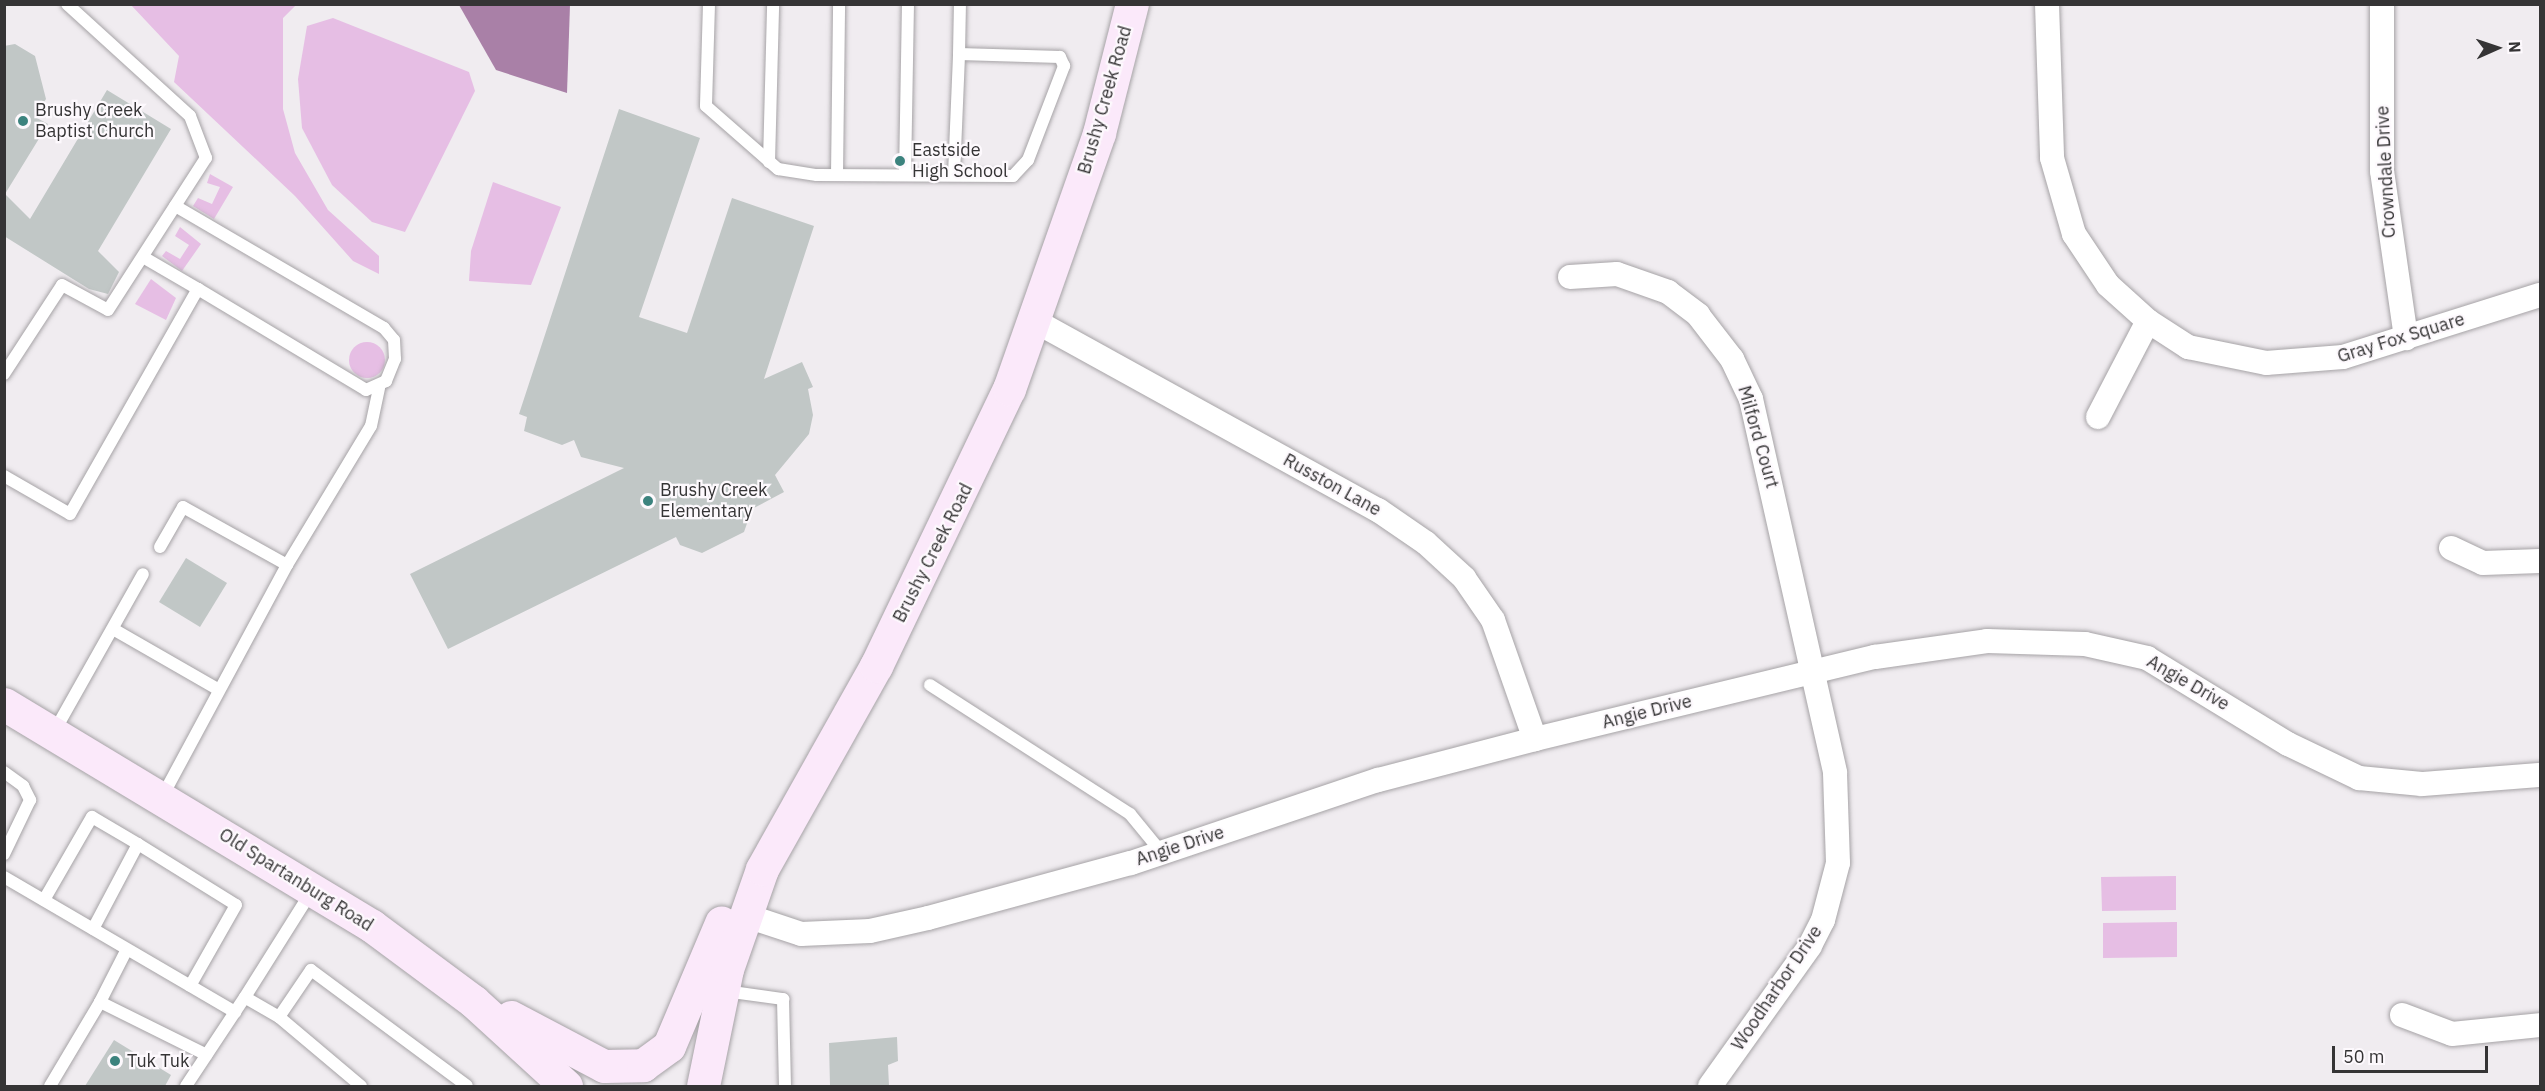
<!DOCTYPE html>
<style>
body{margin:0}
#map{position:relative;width:2545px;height:1091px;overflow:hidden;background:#f0ecf0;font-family:"IBM Plex Sans",sans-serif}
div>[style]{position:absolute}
.green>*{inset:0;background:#e6bee4}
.round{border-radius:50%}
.water>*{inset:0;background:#a980a7}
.building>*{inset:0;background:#c1c7c6}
.roads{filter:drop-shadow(0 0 2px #a6a3a6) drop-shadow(0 0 2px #a6a3a6)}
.lane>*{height:12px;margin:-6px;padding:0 6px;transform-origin:6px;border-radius:6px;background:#fff}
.street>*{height:24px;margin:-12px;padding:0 12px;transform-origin:12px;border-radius:12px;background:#fff}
.secondary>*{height:33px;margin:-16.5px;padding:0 16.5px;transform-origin:16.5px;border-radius:16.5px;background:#fbe9fa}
.dots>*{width:16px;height:16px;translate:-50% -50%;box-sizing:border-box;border:3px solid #fdf9fd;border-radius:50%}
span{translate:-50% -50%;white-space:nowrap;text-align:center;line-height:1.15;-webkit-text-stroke:4.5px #fdf9fd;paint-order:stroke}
.street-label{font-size:18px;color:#353435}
.poi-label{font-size:18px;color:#353435}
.left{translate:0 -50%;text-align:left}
.frame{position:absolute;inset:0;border:6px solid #353435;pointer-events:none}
.north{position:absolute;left:2467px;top:18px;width:60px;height:60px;-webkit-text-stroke:4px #fdf9fd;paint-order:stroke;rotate:87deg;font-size:16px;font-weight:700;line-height:24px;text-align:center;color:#353435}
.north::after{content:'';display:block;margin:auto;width:21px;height:27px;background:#353435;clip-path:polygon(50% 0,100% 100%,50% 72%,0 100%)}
.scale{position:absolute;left:2332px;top:1046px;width:156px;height:27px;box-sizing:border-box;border:3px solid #353435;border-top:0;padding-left:8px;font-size:18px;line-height:21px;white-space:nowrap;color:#353435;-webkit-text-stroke:4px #fdf9fd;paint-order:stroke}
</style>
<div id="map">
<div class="green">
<div style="clip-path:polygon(131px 5px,296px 5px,283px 18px,283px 109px,295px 153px,328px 210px,379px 256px,379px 274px,353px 261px,295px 196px,174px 82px,179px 56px)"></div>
<div style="clip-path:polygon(333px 18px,469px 72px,475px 91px,405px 232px,372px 222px,332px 185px,302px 128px,298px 79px,307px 26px)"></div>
<div style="clip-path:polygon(210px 174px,233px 187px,214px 219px,193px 206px,198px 198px,212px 204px,220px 187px,207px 183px)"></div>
<div style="clip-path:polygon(493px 182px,561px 207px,531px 285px,469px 281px,471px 251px)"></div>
<div style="clip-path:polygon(180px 227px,201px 244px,182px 271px,162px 256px,166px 251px,180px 259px,189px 245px,175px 236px)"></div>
<div style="clip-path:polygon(151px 279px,176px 298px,166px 320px,135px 304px)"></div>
<div class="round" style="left:349px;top:342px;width:36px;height:36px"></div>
<div style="clip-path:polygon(2176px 876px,2176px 910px,2102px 911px,2101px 877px)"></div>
<div style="clip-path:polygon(2177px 922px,2177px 957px,2103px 958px,2103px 923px)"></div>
</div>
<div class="water">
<div style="clip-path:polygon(459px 5px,570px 5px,567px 93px,496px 70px)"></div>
</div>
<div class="building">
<div style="clip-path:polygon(15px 44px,35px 56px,46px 99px,35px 117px,48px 124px,5px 194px,30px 219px,107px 90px,171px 129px,98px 251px,119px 272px,108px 294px,89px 289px,4px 236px,4px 46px)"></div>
<div style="clip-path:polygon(619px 109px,700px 138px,639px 317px,687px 333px,732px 198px,814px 226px,764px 379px,802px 362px,813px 387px,808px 389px,813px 415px,809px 434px,775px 475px,784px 492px,752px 509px,744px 532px,702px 553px,680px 545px,676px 537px,448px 649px,410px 574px,624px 468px,581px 457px,574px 440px,562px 445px,524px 431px,527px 417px,519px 414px)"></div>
<div style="clip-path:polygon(186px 558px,227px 583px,200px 627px,159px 602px)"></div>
<div style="clip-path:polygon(897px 1037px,898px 1061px,888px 1065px,889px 1086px,830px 1086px,829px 1043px)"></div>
<div style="clip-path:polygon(114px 1040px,171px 1075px,165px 1086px,85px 1086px)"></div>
</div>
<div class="roads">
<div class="lane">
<div style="left:709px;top:4px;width:102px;rotate:91.7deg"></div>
<div style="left:706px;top:106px;width:96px;rotate:41.2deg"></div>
<div style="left:778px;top:169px;width:39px;rotate:9deg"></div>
<div style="left:817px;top:175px;width:196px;rotate:0.3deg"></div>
<div style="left:1013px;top:176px;width:22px;rotate:-47deg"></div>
<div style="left:1028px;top:160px;width:101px;rotate:-69deg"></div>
<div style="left:1064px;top:66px;width:10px;rotate:-114deg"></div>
<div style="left:1060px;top:57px;width:101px;rotate:-178.3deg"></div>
<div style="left:959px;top:54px;width:50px;rotate:-88.9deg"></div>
<div style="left:769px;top:162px;width:158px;rotate:-88.5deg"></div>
<div style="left:837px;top:175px;width:171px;rotate:-89.3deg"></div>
<div style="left:905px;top:175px;width:171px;rotate:-89deg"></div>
<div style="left:954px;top:175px;width:121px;rotate:-87.6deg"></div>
<div style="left:143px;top:257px;width:64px;rotate:30.2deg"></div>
<div style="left:4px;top:374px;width:106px;rotate:-56.9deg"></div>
<div style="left:62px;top:285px;width:52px;rotate:28.5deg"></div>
<div style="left:108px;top:310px;width:181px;rotate:-57.2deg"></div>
<div style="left:206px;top:158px;width:45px;rotate:-110.9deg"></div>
<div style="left:190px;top:116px;width:166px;rotate:-137.7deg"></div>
<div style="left:4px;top:476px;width:76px;rotate:29.9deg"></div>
<div style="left:70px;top:514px;width:259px;rotate:-60.4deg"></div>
<div style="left:198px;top:289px;width:196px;rotate:31deg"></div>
<div style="left:366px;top:390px;width:22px;rotate:-24deg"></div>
<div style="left:386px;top:381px;width:24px;rotate:-68deg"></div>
<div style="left:395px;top:359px;width:19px;rotate:-93deg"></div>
<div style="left:394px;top:340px;width:16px;rotate:-130deg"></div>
<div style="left:384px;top:328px;width:242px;rotate:-149.7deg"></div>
<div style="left:160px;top:547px;width:46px;rotate:-60.1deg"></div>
<div style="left:183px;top:507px;width:119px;rotate:29.1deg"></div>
<div style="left:287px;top:565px;width:264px;rotate:118.3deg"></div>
<div style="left:287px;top:565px;width:162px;rotate:-58.9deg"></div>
<div style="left:371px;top:426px;width:39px;rotate:-78deg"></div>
<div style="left:113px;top:629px;width:122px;rotate:29.9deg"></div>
<div style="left:930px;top:685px;width:238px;rotate:32.8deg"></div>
<div style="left:1130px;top:814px;width:50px;rotate:50.6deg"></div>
<div style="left:54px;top:732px;width:181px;rotate:-60.6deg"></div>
<div style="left:4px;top:772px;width:24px;rotate:36deg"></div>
<div style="left:23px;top:786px;width:16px;rotate:63deg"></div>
<div style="left:30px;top:800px;width:60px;rotate:115.7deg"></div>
<div style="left:138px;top:844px;width:115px;rotate:31.9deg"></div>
<div style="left:236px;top:905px;width:93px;rotate:119.6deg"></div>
<div style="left:4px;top:877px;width:268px;rotate:30.3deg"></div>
<div style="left:44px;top:900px;width:96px;rotate:-60deg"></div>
<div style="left:92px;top:817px;width:53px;rotate:30.4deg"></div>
<div style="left:138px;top:844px;width:96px;rotate:117.9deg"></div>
<div style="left:725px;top:991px;width:59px;rotate:7.9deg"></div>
<div style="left:783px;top:999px;width:87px;rotate:88.7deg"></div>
<div style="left:100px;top:1002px;width:59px;rotate:-63deg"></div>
<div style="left:279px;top:1017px;width:39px;rotate:-150deg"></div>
<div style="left:245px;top:997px;width:124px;rotate:-57.8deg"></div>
<div style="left:50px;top:1086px;width:98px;rotate:-59.2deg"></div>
<div style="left:100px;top:1002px;width:119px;rotate:26.4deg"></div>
<div style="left:186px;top:1086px;width:107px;rotate:-56.5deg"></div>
<div style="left:361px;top:1086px;width:107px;rotate:-139.9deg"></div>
<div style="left:279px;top:1017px;width:57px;rotate:-55.8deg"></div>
<div style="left:311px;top:970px;width:194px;rotate:36.6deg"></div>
</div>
<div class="street">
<div style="left:2047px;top:4px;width:154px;rotate:88.1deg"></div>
<div style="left:2052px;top:158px;width:79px;rotate:73.9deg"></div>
<div style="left:2074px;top:234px;width:61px;rotate:56.3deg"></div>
<div style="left:2108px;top:285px;width:54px;rotate:42deg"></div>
<div style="left:2148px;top:321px;width:48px;rotate:33deg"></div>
<div style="left:2188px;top:347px;width:80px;rotate:11.6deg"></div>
<div style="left:2266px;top:363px;width:77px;rotate:-4.5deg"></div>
<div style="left:2343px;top:357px;width:207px;rotate:-17.5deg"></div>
<div style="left:2382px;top:4px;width:167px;rotate:90deg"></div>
<div style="left:2382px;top:171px;width:169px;rotate:81.8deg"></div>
<div style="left:1570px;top:277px;width:47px;rotate:-3.7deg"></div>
<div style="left:1617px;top:274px;width:54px;rotate:19.4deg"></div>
<div style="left:1668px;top:292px;width:38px;rotate:37deg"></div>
<div style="left:1698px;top:315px;width:56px;rotate:52.3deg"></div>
<div style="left:1732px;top:359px;width:44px;rotate:64.6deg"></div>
<div style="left:1751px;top:399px;width:383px;rotate:77.3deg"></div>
<div style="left:1835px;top:773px;width:90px;rotate:88.1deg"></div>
<div style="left:1838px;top:863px;width:59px;rotate:104.7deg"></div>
<div style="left:1823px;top:920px;width:29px;rotate:117deg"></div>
<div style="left:1810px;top:946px;width:172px;rotate:125.5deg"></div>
<div style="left:1035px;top:321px;width:392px;rotate:28.9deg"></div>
<div style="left:1378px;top:510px;width:58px;rotate:34.5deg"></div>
<div style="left:1426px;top:543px;width:52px;rotate:42.6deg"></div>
<div style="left:1464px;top:578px;width:51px;rotate:55.4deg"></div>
<div style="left:1493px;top:620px;width:126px;rotate:70.6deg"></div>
<div style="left:2098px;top:417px;width:108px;rotate:-62.5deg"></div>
<div style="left:2451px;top:548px;width:35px;rotate:25deg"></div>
<div style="left:2483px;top:563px;width:57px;rotate:-2deg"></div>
<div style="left:744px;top:915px;width:60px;rotate:18.4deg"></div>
<div style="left:801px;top:934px;width:69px;rotate:-2.5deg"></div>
<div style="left:870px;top:931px;width:59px;rotate:-12.6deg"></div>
<div style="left:928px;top:918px;width:210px;rotate:-15.2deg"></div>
<div style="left:1131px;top:863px;width:261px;rotate:-18.6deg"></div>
<div style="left:1378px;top:780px;width:162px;rotate:-14.6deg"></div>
<div style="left:1535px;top:739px;width:350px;rotate:-13.6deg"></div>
<div style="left:1875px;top:657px;width:113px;rotate:-8.1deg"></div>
<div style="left:1987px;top:641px;width:98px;rotate:1.8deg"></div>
<div style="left:2085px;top:644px;width:64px;rotate:12.7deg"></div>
<div style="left:2147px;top:658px;width:165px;rotate:31.4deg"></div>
<div style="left:2288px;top:744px;width:79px;rotate:25.6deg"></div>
<div style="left:2359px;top:778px;width:63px;rotate:5.4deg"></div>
<div style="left:2422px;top:784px;width:118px;rotate:-4.4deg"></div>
<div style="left:2402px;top:1015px;width:53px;rotate:20.8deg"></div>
<div style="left:2452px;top:1034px;width:88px;rotate:-5.8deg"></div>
</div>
<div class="secondary">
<div style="left:4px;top:704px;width:430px;rotate:31.1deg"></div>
<div style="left:372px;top:926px;width:126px;rotate:36.6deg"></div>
<div style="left:473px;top:1001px;width:126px;rotate:42.4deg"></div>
<div style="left:511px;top:1017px;width:105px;rotate:27.8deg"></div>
<div style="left:604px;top:1066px;width:39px;rotate:-1deg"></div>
<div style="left:643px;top:1065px;width:32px;rotate:-36deg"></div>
<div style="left:669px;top:1046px;width:134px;rotate:-67.1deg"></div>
<div style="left:703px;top:1086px;width:119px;rotate:-78.4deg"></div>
<div style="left:727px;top:969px;width:106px;rotate:-70.7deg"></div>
<div style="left:762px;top:869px;width:233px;rotate:-60.7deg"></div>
<div style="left:876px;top:666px;width:307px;rotate:-64.4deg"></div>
<div style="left:1009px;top:389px;width:271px;rotate:-70.6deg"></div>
<div style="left:1099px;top:133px;width:133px;rotate:-75.7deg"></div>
</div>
</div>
<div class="dots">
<div style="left:23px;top:121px;background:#3c837e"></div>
<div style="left:900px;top:161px;background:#3c837e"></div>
<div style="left:648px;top:501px;background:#3c837e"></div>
<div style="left:115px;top:1061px;background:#3c837e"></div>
</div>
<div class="street-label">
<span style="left:1105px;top:100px;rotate:-74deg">Brushy Creek Road</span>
<span style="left:2386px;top:172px;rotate:-93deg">Crowndale Drive</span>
<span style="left:2401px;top:338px;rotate:-17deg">Gray Fox Square</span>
<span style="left:1758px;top:437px;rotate:74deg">Milford Court</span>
<span style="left:1332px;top:485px;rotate:29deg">Russton Lane</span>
<span style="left:933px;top:553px;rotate:-63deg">Brushy Creek Road</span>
<span style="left:2188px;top:683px;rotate:30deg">Angie Drive</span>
<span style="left:1647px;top:712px;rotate:-14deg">Angie Drive</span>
<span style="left:1180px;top:846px;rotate:-18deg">Angie Drive</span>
<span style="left:296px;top:880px;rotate:32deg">Old Spartanburg Road</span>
<span style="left:1777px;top:988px;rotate:-56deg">Woodharbor Drive</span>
</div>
<div class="poi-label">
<span class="left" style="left:35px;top:121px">Brushy Creek<br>Baptist Church</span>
<span class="left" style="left:912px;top:161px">Eastside<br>High School</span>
<span class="left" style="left:660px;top:501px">Brushy Creek<br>Elementary</span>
<span class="left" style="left:127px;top:1061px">Tuk Tuk</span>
</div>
<div class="frame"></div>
<div class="north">N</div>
<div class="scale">50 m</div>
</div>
